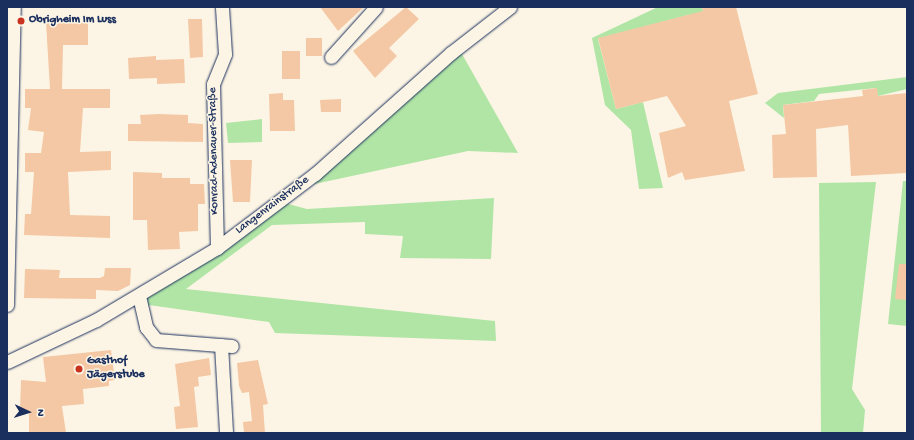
<!DOCTYPE html>
<meta charset="utf-8">
<style>
body{margin:0}
#map{position:relative;width:914px;height:440px;overflow:hidden;background:#fcf5e5;font-family:"Gochi Hand",sans-serif}
div>[style]{position:absolute}
.green>*{inset:0;background:#b1e5a6}
.building>*{inset:0;background:#f4c8a4}
.roads{filter:drop-shadow(0 0 1px #1b2f5e) drop-shadow(0 0 1px #1b2f5e)}
.minor>*{height:13px;margin:-6.5px;padding:0 6.5px;transform-origin:6.5px;border-radius:6.5px;background:#fcf5e5}
.dots>*{width:11px;height:11px;translate:-50% -50%;box-sizing:border-box;border:2px solid #fcf5e5;border-radius:50%}
span{translate:-50% -50%;white-space:nowrap;text-align:center;line-height:1.15;-webkit-text-stroke:3px #fcf5e5;paint-order:stroke}
.poi-label{font-size:12px;color:#1b2f5e;font-weight:700}
.left{translate:0 -50%;text-align:left}
.street-label{font-size:12px;color:#1b2f5e}
.frame{position:absolute;inset:0;border:8px solid #1b2f5e;pointer-events:none}
.north{position:absolute;left:8px;top:392px;width:40px;height:40px;-webkit-text-stroke:3px #fcf5e5;paint-order:stroke;rotate:94deg;font-size:11px;font-weight:700;line-height:16px;text-align:center;color:#1b2f5e}
.north::after{content:'';display:block;margin:auto;width:14px;height:18px;background:#1b2f5e;clip-path:polygon(50% 0,100% 100%,50% 72%,0 100%)}
</style>
<div id="map">
<div class="green">
<div style="clip-path:polygon(658px 7px,702px 7px,726px 102px,688px 15px,598px 39px,616px 109px,643px 102px,663px 188px,639px 189px,631px 130px,605px 105px,592px 38px)"></div>
<div style="clip-path:polygon(458px 47px,518px 153px,468px 151px,310px 185px)"></div>
<div style="clip-path:polygon(907px 77px,907px 89px,878px 96px,876px 88px,819px 94px,814px 101px,783px 105px,784px 118px,765px 103px,778px 93px)"></div>
<div style="clip-path:polygon(262px 119px,262px 142px,228px 143px,226px 123px)"></div>
<div style="clip-path:polygon(903px 181px,907px 181px,907px 326px,888px 324px)"></div>
<div style="clip-path:polygon(876px 182px,852px 389px,865px 410px,863px 433px,821px 433px,819px 183px)"></div>
<div style="clip-path:polygon(494px 198px,491px 259px,400px 258px,403px 236px,365px 234px,365px 222px,272px 225px,186px 289px,495px 321px,496px 341px,275px 333px,269px 322px,149px 305px,148px 322px,157px 336px,232px 346px,156px 340px,141px 316px,139px 296px,217px 248px,281px 202px,307px 209px)"></div>
</div>
<div class="building">
<div style="clip-path:polygon(320px 7px,364px 7px,338px 31px)"></div>
<div style="clip-path:polygon(406px 7px,419px 19px,389px 48px,397px 56px,375px 78px,353px 51px)"></div>
<div style="clip-path:polygon(702px 7px,736px 7px,758px 94px,729px 101px,745px 171px,685px 180px,682px 172px,668px 178px,659px 133px,686px 126px,667px 96px,616px 109px,598px 38px,703px 11px)"></div>
<div style="clip-path:polygon(188px 19px,202px 19px,203px 57px,190px 58px)"></div>
<div style="clip-path:polygon(46px 22px,88px 23px,88px 45px,63px 45px,62px 89px,110px 89px,110px 108px,83px 108px,80px 152px,111px 151px,111px 170px,68px 172px,70px 215px,110px 216px,110px 238px,24px 235px,25px 214px,31px 214px,34px 172px,25px 172px,25px 153px,41px 153px,44px 132px,28px 130px,31px 108px,25px 108px,25px 89px,50px 89px)"></div>
<div style="clip-path:polygon(306px 38px,322px 38px,322px 56px,306px 56px)"></div>
<div style="clip-path:polygon(282px 51px,300px 51px,300px 79px,282px 79px)"></div>
<div style="clip-path:polygon(156px 56px,156px 60px,184px 59px,185px 83px,157px 84px,157px 78px,129px 79px,128px 58px)"></div>
<div style="clip-path:polygon(877px 88px,878px 96px,907px 93px,907px 173px,851px 176px,848px 125px,816px 129px,817px 177px,773px 178px,772px 135px,786px 134px,783px 105px,863px 96px,862px 90px)"></div>
<div style="clip-path:polygon(283px 93px,283px 100px,294px 100px,295px 131px,270px 131px,269px 94px)"></div>
<div style="clip-path:polygon(341px 99px,341px 112px,321px 112px,320px 100px)"></div>
<div style="clip-path:polygon(159px 114px,188px 115px,188px 123px,203px 124px,203px 142px,128px 141px,128px 124px,141px 124px,140px 115px)"></div>
<div style="clip-path:polygon(230px 160px,252px 160px,250px 202px,233px 202px)"></div>
<div style="clip-path:polygon(133px 172px,162px 173px,162px 178px,190px 178px,190px 184px,204px 184px,205px 204px,198px 204px,198px 231px,179px 232px,180px 249px,148px 250px,147px 220px,133px 220px)"></div>
<div style="clip-path:polygon(899px 264px,907px 264px,907px 300px,895px 299px)"></div>
<div style="clip-path:polygon(105px 268px,131px 268px,130px 285px,118px 291px,96px 290px,96px 299px,24px 298px,25px 269px,60px 270px,59px 278px,100px 278px,104px 276px)"></div>
<div style="clip-path:polygon(111px 350px,115px 380px,109px 381px,109px 386px,83px 389px,84px 404px,62px 406px,66px 433px,29px 433px,29px 411px,20px 410px,21px 380px,46px 382px,43px 357px)"></div>
<div style="clip-path:polygon(209px 358px,211px 375px,198px 377px,199px 386px,194px 387px,198px 427px,176px 429px,174px 407px,180px 406px,175px 364px)"></div>
<div style="clip-path:polygon(258px 360px,268px 404px,263px 405px,265px 433px,244px 433px,243px 422px,252px 421px,249px 392px,242px 393px,239px 386px,237px 363px)"></div>
</div>
<div class="roads">
<div class="minor">
<div style="left:331px;top:57px;width:67px;rotate:-48deg"></div>
<div style="left:217px;top:248px;width:164px;rotate:-91.4deg"></div>
<div style="left:213px;top:84px;width:32px;rotate:-68deg"></div>
<div style="left:225px;top:54px;width:47px;rotate:-93.7deg"></div>
<div style="left:139px;top:296px;width:32px;rotate:77deg"></div>
<div style="left:146px;top:327px;width:16px;rotate:52deg"></div>
<div style="left:156px;top:340px;width:76px;rotate:4.5deg"></div>
<div style="left:7px;top:305px;width:298px;rotate:-88.7deg"></div>
<div style="left:221px;top:345px;width:88px;rotate:86.7deg"></div>
<div style="left:7px;top:362px;width:98px;rotate:-25.3deg"></div>
<div style="left:96px;top:320px;width:141px;rotate:-30.8deg"></div>
<div style="left:217px;top:248px;width:123px;rotate:-37.1deg"></div>
<div style="left:315px;top:174px;width:182px;rotate:-41.7deg"></div>
<div style="left:451px;top:53px;width:75px;rotate:-37.9deg"></div>
</div>
</div>
<div class="dots">
<div style="left:21px;top:21px;background:#c8321e"></div>
<div style="left:79px;top:369px;background:#c8321e"></div>
</div>
<div class="poi-label">
<span class="left" style="left:29px;top:21px">Obrigheim Im Luss</span>
<span class="left" style="left:87px;top:369px">Gasthof<br>Jägerstube</span>
</div>
<div class="street-label">
<span style="left:215px;top:151px;rotate:-91deg">Konrad-Adenauer-Straße</span>
<span style="left:273px;top:206px;rotate:-37deg">Langenrainstraße</span>
</div>
<div class="frame"></div>
<div class="north">N</div>
</div>
